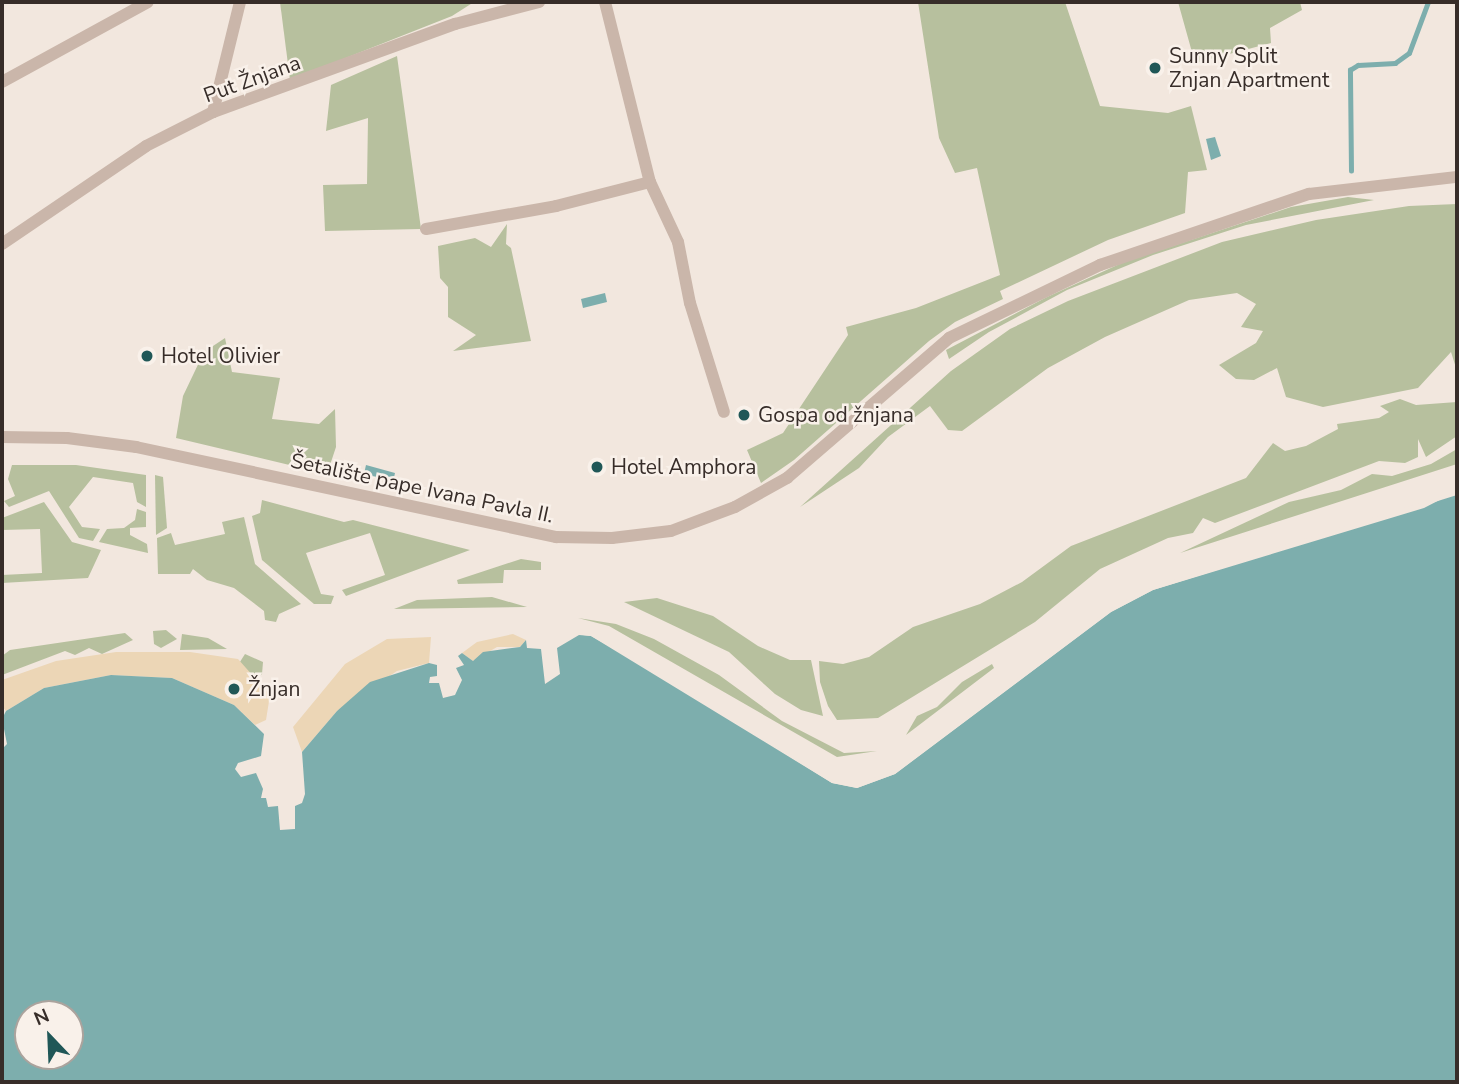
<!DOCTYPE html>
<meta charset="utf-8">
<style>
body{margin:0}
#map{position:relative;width:1459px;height:1084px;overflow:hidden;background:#f2e7de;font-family:"Nunito Sans",sans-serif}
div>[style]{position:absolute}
.green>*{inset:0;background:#b7c09e}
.sand>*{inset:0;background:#ecd6b6}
.water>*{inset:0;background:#7daead}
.pier>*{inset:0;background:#f2e7de}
.stream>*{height:4.5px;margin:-2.25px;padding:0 2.25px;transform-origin:2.25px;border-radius:2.25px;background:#7daead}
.minor>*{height:12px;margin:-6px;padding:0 6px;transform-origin:6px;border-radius:6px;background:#cab6aa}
.dots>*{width:19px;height:19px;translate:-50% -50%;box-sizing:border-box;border:4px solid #f9f1ea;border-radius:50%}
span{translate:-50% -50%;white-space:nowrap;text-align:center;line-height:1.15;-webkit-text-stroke:5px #f9f1ea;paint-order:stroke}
.poi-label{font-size:21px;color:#372d29}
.left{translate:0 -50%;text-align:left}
.street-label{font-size:21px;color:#372d29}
.frame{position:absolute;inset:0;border:4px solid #372d29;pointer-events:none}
.north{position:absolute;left:14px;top:1000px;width:70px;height:70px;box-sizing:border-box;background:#f9f1ea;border:2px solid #aba39d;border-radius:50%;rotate:337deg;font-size:19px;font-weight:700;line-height:28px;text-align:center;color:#372d29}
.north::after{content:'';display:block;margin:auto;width:24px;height:32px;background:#205757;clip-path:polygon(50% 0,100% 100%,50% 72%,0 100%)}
</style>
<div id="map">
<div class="green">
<div style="clip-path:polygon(280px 2px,474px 2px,452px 16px,290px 80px)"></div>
<div style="clip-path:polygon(918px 2px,1065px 2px,1100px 106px,1168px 113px,1191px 106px,1207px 170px,1188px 172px,1185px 213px,1108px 240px,1000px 291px,1003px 299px,955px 322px,929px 341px,794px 460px,761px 483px,747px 450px,783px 433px,848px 335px,846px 327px,916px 308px,1000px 275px,977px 168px,955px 173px,939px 138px)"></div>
<div style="clip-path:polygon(1178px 2px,1300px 2px,1302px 10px,1270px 28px,1271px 43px,1195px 63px)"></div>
<div style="clip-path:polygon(397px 56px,421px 229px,325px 231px,323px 185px,367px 184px,368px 118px,326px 131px,331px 85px)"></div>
<div style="clip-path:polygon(1348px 197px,1374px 200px,1246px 225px,1153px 255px,1067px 290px,989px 332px,949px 359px,946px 350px,1047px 297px,1124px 262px,1291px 207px)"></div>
<div style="clip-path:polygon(1457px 204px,1457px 371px,1451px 352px,1418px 388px,1323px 407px,1286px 397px,1277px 368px,1254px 380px,1236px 379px,1219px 365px,1256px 343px,1263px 331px,1241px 327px,1256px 304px,1237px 293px,1189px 300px,1105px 337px,1048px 368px,962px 431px,948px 430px,930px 406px,888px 437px,859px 468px,800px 507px,951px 371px,1010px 329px,1068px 301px,1222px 242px,1316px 220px,1409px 206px)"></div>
<div style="clip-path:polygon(507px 224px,506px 244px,511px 248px,531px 341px,453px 351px,476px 335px,448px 317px,448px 287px,440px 278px,438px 246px,475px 238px,491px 247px)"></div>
<div style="clip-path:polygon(225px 338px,232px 372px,280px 378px,272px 419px,319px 424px,335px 409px,336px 447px,327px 474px,176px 438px,183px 396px,204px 352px)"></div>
<div style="clip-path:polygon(1400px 399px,1416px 405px,1457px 402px,1457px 436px,1426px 457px,1418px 439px,1418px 457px,1405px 463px,1379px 461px,1215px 523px,1203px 518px,1193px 533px,1168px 538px,1100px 569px,1035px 622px,878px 718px,837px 720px,828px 706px,820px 682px,819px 661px,843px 664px,869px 657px,913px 627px,980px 604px,1022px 582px,1071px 546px,1246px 478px,1273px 443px,1285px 451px,1306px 446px,1338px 429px,1337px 424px,1379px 418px,1389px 412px,1380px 406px)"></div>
<div style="clip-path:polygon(1457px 449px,1457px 464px,1180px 553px,1289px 502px,1341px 490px,1372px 474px,1392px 476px,1431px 464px)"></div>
<div style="clip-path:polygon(12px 465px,76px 465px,146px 475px,146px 507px,137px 502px,133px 483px,93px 477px,69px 507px,82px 527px,100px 529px,93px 541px,79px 538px,49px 491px,9px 507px,4px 501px,15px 496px,8px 479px)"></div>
<div style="clip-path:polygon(155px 475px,163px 477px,167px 528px,156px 535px)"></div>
<div style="clip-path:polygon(262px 500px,344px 522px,353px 520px,470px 550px,346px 596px,342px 590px,385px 575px,370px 533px,306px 553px,321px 594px,334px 596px,331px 604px,314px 604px,262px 560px,252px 516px,260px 513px)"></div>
<div style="clip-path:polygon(44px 502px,72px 542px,101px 550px,88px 578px,2px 583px,2px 575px,42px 573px,40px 529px,2px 530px,2px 518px)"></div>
<div style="clip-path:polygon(137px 509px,146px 512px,146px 527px,130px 528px,130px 535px,147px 544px,148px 553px,99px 542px,107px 529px,124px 528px,135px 520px)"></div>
<div style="clip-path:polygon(244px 517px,255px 564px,301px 604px,279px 614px,276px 622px,265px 620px,264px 611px,234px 588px,207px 580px,193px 569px,190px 574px,158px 574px,157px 538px,171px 533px,175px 545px,225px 534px,222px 522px)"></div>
<div style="clip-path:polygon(521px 559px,541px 562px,541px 570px,504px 570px,503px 583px,458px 584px,457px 580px)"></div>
<div style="clip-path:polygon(492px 597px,527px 607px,394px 609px,417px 600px)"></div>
<div style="clip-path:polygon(657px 598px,713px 616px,758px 646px,790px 660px,811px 660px,823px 716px,801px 710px,775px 694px,729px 652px,624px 602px)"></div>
<div style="clip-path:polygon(578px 618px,616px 624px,654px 639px,719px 675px,782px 721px,844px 753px,877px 751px,837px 757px,609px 626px)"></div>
<div style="clip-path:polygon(166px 630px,177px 639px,161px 648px,154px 644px,153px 631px)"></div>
<div style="clip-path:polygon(125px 633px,133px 640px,102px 654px,89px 648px,75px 655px,65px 651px,2px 675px,2px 656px,10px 650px)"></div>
<div style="clip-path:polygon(182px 634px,208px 638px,227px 649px,180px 650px)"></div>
<div style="clip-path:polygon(245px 654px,263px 662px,262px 674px,253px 681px,238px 665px)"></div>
<div style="clip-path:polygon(992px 664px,994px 668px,906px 735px,917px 716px,937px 707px,962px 682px)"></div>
</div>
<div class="sand">
<div style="clip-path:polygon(513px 634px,526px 640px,520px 647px,497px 647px,473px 661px,462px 653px,477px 642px)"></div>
<div style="clip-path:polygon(431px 637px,429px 663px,397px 671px,337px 711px,302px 752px,293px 727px,345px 664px,387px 639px)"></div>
<div style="clip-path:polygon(116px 652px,190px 652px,238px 659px,270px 695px,266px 720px,255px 725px,234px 705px,172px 678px,111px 675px,44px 688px,6px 711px,2px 706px,2px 680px,56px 661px)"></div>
</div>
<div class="water">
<div style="clip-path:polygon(1215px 137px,1221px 156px,1211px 160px,1206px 139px)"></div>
<div style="clip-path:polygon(605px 293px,607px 302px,583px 308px,581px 299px)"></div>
<div style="clip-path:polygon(366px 465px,395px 473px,393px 482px,364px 474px)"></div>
<div style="clip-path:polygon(evenodd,1457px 495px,1457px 1082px,2px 1082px,2px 749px,7px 744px,2px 719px,6px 711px,44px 688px,111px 675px,172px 678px,234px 705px,264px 734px,261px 756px,238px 763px,235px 769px,241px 777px,256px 773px,263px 789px,261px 798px,266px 798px,268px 807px,278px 806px,280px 830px,295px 829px,295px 806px,302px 803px,305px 794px,302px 752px,337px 711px,370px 682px,429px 663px,437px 665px,437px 676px,430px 677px,429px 683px,439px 683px,443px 698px,455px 695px,462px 680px,456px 668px,464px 665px,458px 656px,462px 653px,473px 661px,483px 652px,520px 647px,526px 640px,527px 648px,541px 649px,545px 684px,560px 674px,557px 648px,579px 635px,591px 636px,832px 783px,857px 788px,895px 774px,1111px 612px,1153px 590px,1457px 495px,28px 1014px,70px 1014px,70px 1056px,28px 1056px,28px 1014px)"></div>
</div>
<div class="pier">
<div style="clip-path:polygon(1457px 491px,1424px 508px,1153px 590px,1111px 612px,895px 774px,857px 788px,832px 783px,648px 668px,591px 636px,575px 634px,592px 633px,810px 768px,833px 780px,857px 784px,893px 771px,1109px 609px,1152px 587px)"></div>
</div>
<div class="stream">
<div style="left:1351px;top:171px;width:101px;rotate:-90.6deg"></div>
<div style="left:1350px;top:70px;width:9px;rotate:-32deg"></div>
<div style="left:1358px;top:65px;width:37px;rotate:-3deg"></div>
<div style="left:1395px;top:63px;width:17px;rotate:-36deg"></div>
<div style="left:1409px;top:53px;width:54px;rotate:-69.6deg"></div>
</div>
<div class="minor">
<div style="left:605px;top:2px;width:186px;rotate:76deg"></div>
<div style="left:650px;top:182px;width:66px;rotate:65deg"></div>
<div style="left:678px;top:242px;width:62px;rotate:78.9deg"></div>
<div style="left:690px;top:303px;width:114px;rotate:72.7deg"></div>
<div style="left:2px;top:82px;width:166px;rotate:-28.7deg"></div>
<div style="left:213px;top:112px;width:113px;rotate:-76.2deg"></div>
<div style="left:426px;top:229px;width:132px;rotate:-10deg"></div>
<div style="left:556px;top:206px;width:97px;rotate:-14.3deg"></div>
<div style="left:2px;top:244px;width:174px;rotate:-34.2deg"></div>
<div style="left:146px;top:146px;width:75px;rotate:-26.9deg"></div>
<div style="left:213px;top:112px;width:258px;rotate:-20deg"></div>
<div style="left:455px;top:24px;width:87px;rotate:-14.7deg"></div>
<div style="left:2px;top:437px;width:65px;rotate:0.9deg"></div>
<div style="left:67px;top:438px;width:70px;rotate:7.4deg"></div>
<div style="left:136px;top:447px;width:430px;rotate:12.1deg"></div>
<div style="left:556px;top:537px;width:56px;rotate:1deg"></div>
<div style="left:612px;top:538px;width:59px;rotate:-6.8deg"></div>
<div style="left:671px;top:531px;width:68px;rotate:-20.6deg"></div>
<div style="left:735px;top:507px;width:60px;rotate:-29.1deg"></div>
<div style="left:787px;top:478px;width:214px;rotate:-40.8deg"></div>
<div style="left:949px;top:338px;width:168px;rotate:-25.8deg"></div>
<div style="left:1100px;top:265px;width:221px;rotate:-18.8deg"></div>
<div style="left:1309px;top:194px;width:149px;rotate:-6.6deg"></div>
</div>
<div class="dots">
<div style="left:1155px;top:68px;background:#205757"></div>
<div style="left:147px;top:356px;background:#205757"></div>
<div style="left:744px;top:415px;background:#205757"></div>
<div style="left:597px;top:467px;background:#205757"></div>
<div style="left:234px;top:689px;background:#205757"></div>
</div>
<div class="poi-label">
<span class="left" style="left:1169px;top:68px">Sunny Split<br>Znjan Apartment</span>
<span class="left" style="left:161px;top:356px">Hotel Olivier</span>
<span class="left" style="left:758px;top:415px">Gospa od žnjana</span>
<span class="left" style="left:611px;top:467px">Hotel Amphora</span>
<span class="left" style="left:248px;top:689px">Žnjan</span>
</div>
<div class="street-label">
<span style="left:252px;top:79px;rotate:-20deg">Put Žnjana</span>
<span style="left:422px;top:488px;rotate:12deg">Šetalište pape Ivana Pavla II.</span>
</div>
<div class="frame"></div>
<div class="north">N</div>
</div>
